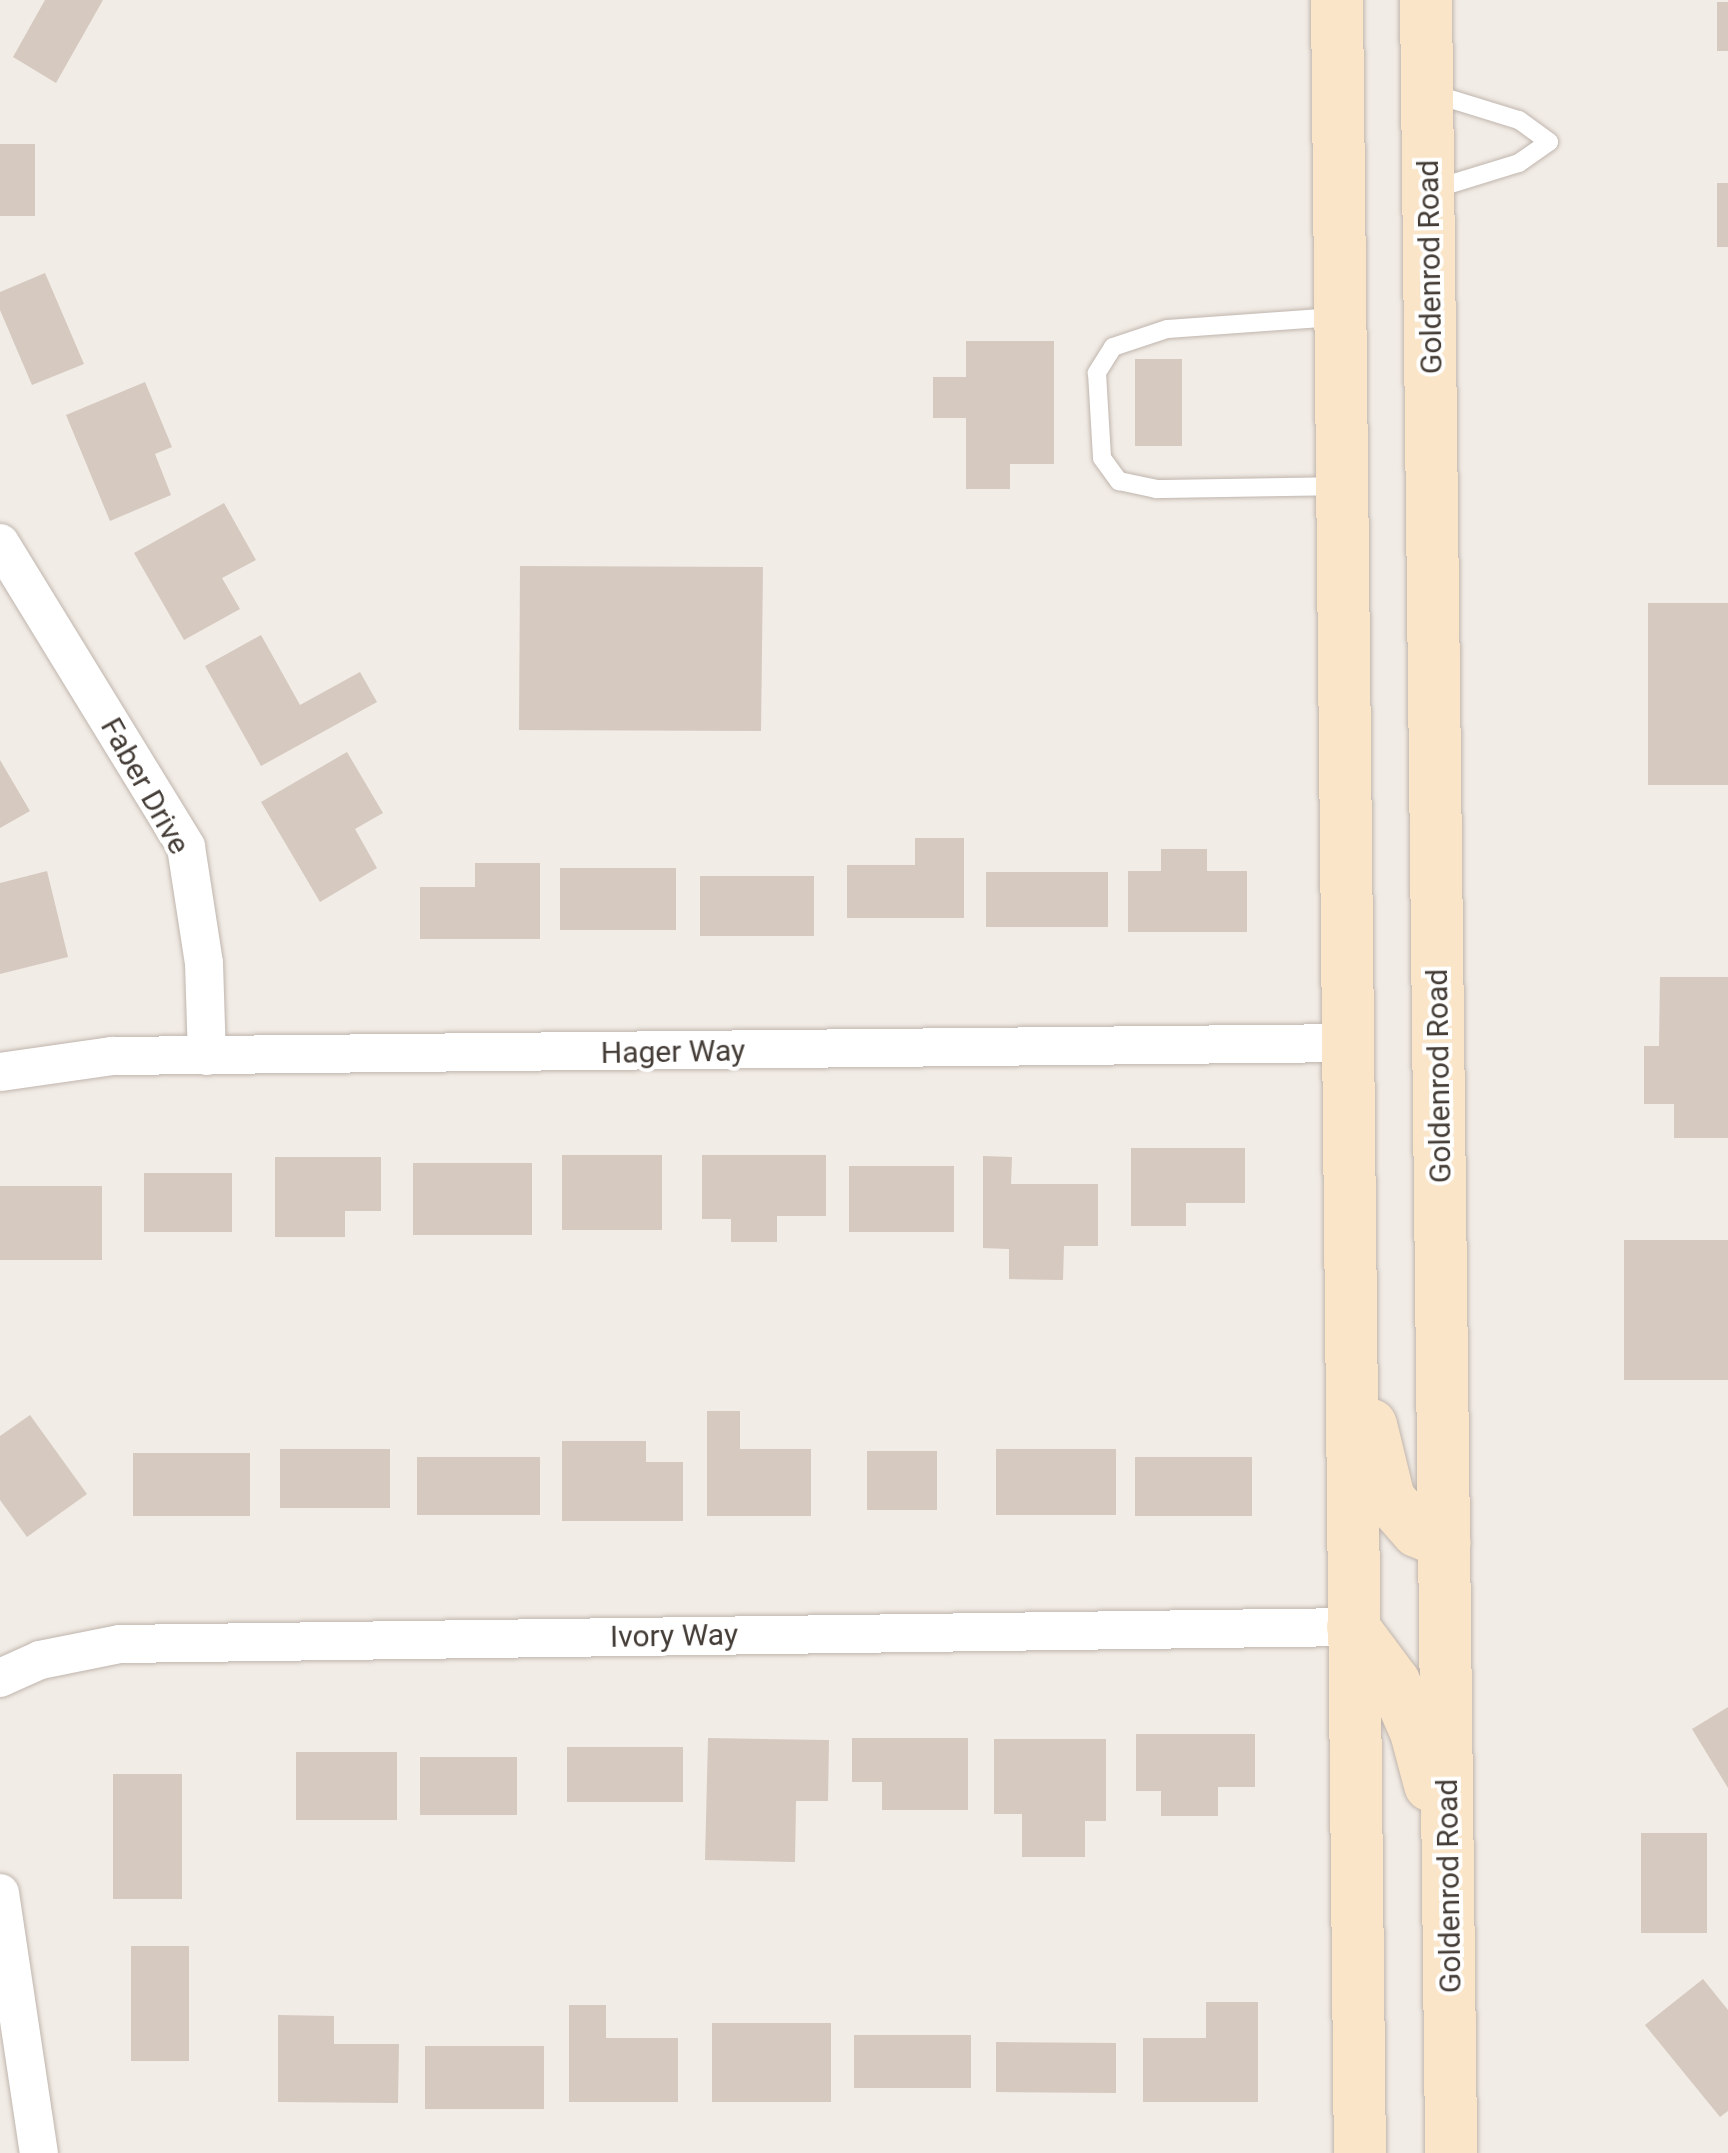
<!DOCTYPE html>
<style>
body{margin:0}
#map{position:relative;width:1728px;height:2153px;overflow:hidden;background:#f2ece6;font-family:Roboto,sans-serif}
div>[style]{position:absolute}
.building>*{inset:0;background:#d5c9c0}
.roads{filter:drop-shadow(0 0 2px #bfb5ad) drop-shadow(0 0 2px #bfb5ad)}
.service>*{height:18px;margin:-9px;padding:0 9px;transform-origin:9px;border-radius:9px;background:#fff}
.minor>*{height:38px;margin:-19px;padding:0 19px;transform-origin:19px;border-radius:19px;background:#fff}
.secondary>*{height:52px;margin:-26px;padding:0 26px;transform-origin:26px;border-radius:26px;background:#fae5c8}
span{translate:-50% -50%;white-space:nowrap;text-align:center;line-height:1.15;-webkit-text-stroke:8px #fff;paint-order:stroke}
.street-label{font-size:30px;color:#443c36}
</style>
<div id="map">
<div class="building">
<div style="clip-path:polygon(45px 0,103px 0,56px 83px,13px 57px)"></div>
<div style="clip-path:polygon(1717px 2px,1728px 2px,1728px 51px,1717px 51px)"></div>
<div style="clip-path:polygon(0 144px,35px 144px,35px 216px,0 216px)"></div>
<div style="clip-path:polygon(1717px 183px,1728px 183px,1728px 247px,1717px 247px)"></div>
<div style="clip-path:polygon(45px 273px,84px 364px,32px 385px,0 310px,0 292px)"></div>
<div style="clip-path:polygon(966px 341px,1054px 341px,1054px 464px,1010px 464px,1010px 489px,966px 489px,966px 418px,933px 418px,933px 377px,966px 377px)"></div>
<div style="clip-path:polygon(1135px 359px,1182px 359px,1182px 446px,1135px 446px)"></div>
<div style="clip-path:polygon(145px 382px,172px 447px,155px 454px,171px 495px,110px 521px,66px 415px)"></div>
<div style="clip-path:polygon(224px 503px,256px 560px,222px 578px,240px 609px,184px 640px,134px 553px)"></div>
<div style="clip-path:polygon(520px 566px,763px 567px,761px 731px,519px 730px)"></div>
<div style="clip-path:polygon(1648px 603px,1728px 603px,1728px 785px,1648px 785px)"></div>
<div style="clip-path:polygon(261px 635px,300px 705px,360px 672px,377px 702px,261px 766px,205px 666px)"></div>
<div style="clip-path:polygon(347px 752px,383px 813px,355px 829px,377px 868px,320px 902px,261px 802px)"></div>
<div style="clip-path:polygon(0 760px,30px 811px,0 828px)"></div>
<div style="clip-path:polygon(915px 838px,964px 838px,964px 918px,847px 918px,847px 865px,915px 865px)"></div>
<div style="clip-path:polygon(1161px 849px,1207px 849px,1207px 871px,1247px 871px,1247px 932px,1128px 932px,1128px 871px,1161px 871px)"></div>
<div style="clip-path:polygon(475px 863px,540px 863px,540px 939px,420px 939px,420px 887px,475px 887px)"></div>
<div style="clip-path:polygon(560px 868px,676px 868px,676px 930px,560px 930px)"></div>
<div style="clip-path:polygon(47px 871px,68px 957px,0 974px,0 883px)"></div>
<div style="clip-path:polygon(986px 872px,1108px 872px,1108px 927px,986px 927px)"></div>
<div style="clip-path:polygon(700px 876px,814px 876px,814px 936px,700px 936px)"></div>
<div style="clip-path:polygon(1660px 977px,1728px 977px,1728px 1138px,1674px 1138px,1674px 1104px,1644px 1104px,1644px 1046px,1659px 1046px)"></div>
<div style="clip-path:polygon(1131px 1148px,1245px 1148px,1245px 1203px,1186px 1203px,1186px 1226px,1131px 1226px)"></div>
<div style="clip-path:polygon(562px 1155px,662px 1155px,662px 1230px,562px 1230px)"></div>
<div style="clip-path:polygon(702px 1155px,826px 1155px,826px 1216px,777px 1216px,777px 1242px,731px 1242px,731px 1219px,702px 1219px)"></div>
<div style="clip-path:polygon(983px 1156px,1012px 1157px,1011px 1184px,1098px 1184px,1098px 1246px,1064px 1246px,1063px 1280px,1009px 1279px,1009px 1249px,983px 1248px)"></div>
<div style="clip-path:polygon(275px 1157px,381px 1157px,381px 1211px,345px 1211px,345px 1237px,275px 1237px)"></div>
<div style="clip-path:polygon(413px 1163px,532px 1163px,532px 1235px,413px 1235px)"></div>
<div style="clip-path:polygon(849px 1166px,954px 1166px,954px 1232px,849px 1232px)"></div>
<div style="clip-path:polygon(144px 1173px,232px 1173px,232px 1232px,144px 1232px)"></div>
<div style="clip-path:polygon(0 1186px,102px 1186px,102px 1260px,0 1260px)"></div>
<div style="clip-path:polygon(1624px 1240px,1728px 1240px,1728px 1380px,1624px 1380px)"></div>
<div style="clip-path:polygon(707px 1411px,740px 1411px,740px 1449px,811px 1449px,811px 1516px,707px 1516px)"></div>
<div style="clip-path:polygon(30px 1415px,87px 1494px,27px 1537px,0 1500px,0 1436px)"></div>
<div style="clip-path:polygon(562px 1441px,646px 1441px,646px 1462px,683px 1462px,683px 1521px,562px 1521px)"></div>
<div style="clip-path:polygon(280px 1449px,390px 1449px,390px 1508px,280px 1508px)"></div>
<div style="clip-path:polygon(996px 1449px,1116px 1449px,1116px 1515px,996px 1515px)"></div>
<div style="clip-path:polygon(867px 1451px,937px 1451px,937px 1510px,867px 1510px)"></div>
<div style="clip-path:polygon(133px 1453px,250px 1453px,250px 1516px,133px 1516px)"></div>
<div style="clip-path:polygon(417px 1457px,540px 1457px,540px 1515px,417px 1515px)"></div>
<div style="clip-path:polygon(1135px 1457px,1252px 1457px,1252px 1516px,1135px 1516px)"></div>
<div style="clip-path:polygon(1728px 1707px,1728px 1788px,1692px 1729px)"></div>
<div style="clip-path:polygon(1136px 1734px,1255px 1734px,1255px 1787px,1218px 1787px,1218px 1816px,1161px 1816px,1161px 1791px,1136px 1791px)"></div>
<div style="clip-path:polygon(708px 1738px,829px 1740px,828px 1801px,796px 1801px,795px 1862px,705px 1860px)"></div>
<div style="clip-path:polygon(852px 1738px,968px 1738px,968px 1810px,882px 1810px,882px 1782px,852px 1782px)"></div>
<div style="clip-path:polygon(994px 1739px,1106px 1739px,1106px 1821px,1085px 1821px,1085px 1857px,1022px 1857px,1022px 1814px,994px 1814px)"></div>
<div style="clip-path:polygon(567px 1747px,683px 1747px,683px 1802px,567px 1802px)"></div>
<div style="clip-path:polygon(296px 1752px,397px 1752px,397px 1820px,296px 1820px)"></div>
<div style="clip-path:polygon(420px 1757px,517px 1757px,517px 1815px,420px 1815px)"></div>
<div style="clip-path:polygon(113px 1774px,182px 1774px,182px 1899px,113px 1899px)"></div>
<div style="clip-path:polygon(1641px 1833px,1707px 1833px,1707px 1933px,1641px 1933px)"></div>
<div style="clip-path:polygon(131px 1946px,189px 1946px,189px 2061px,131px 2061px)"></div>
<div style="clip-path:polygon(1703px 1979px,1728px 2010px,1728px 2111px,1720px 2117px,1645px 2025px)"></div>
<div style="clip-path:polygon(1206px 2002px,1258px 2002px,1258px 2102px,1143px 2102px,1143px 2038px,1206px 2038px)"></div>
<div style="clip-path:polygon(569px 2005px,606px 2005px,606px 2038px,678px 2038px,678px 2102px,569px 2102px)"></div>
<div style="clip-path:polygon(278px 2015px,334px 2016px,334px 2044px,399px 2044px,398px 2103px,278px 2102px)"></div>
<div style="clip-path:polygon(712px 2023px,831px 2023px,831px 2102px,712px 2102px)"></div>
<div style="clip-path:polygon(854px 2035px,971px 2035px,971px 2088px,854px 2088px)"></div>
<div style="clip-path:polygon(996px 2042px,1116px 2043px,1116px 2093px,996px 2092px)"></div>
<div style="clip-path:polygon(425px 2046px,544px 2046px,544px 2109px,425px 2109px)"></div>
</div>
<div class="roads">
<div class="service">
<div style="left:1431px;top:93px;width:92px;rotate:17.1deg"></div>
<div style="left:1519px;top:120px;width:37px;rotate:36deg"></div>
<div style="left:1549px;top:142px;width:37px;rotate:145deg"></div>
<div style="left:1519px;top:163px;width:89px;rotate:163deg"></div>
<div style="left:1335px;top:317px;width:168px;rotate:175.9deg"></div>
<div style="left:1167px;top:329px;width:57px;rotate:161.6deg"></div>
<div style="left:1113px;top:347px;width:31px;rotate:122deg"></div>
<div style="left:1097px;top:373px;width:85px;rotate:86.6deg"></div>
<div style="left:1102px;top:458px;width:29px;rotate:54deg"></div>
<div style="left:1119px;top:481px;width:38px;rotate:12deg"></div>
<div style="left:1156px;top:489px;width:182px;rotate:-0.9deg"></div>
</div>
<div class="minor">
<div style="left:0;top:543px;width:356px;rotate:58.5deg"></div>
<div style="left:186px;top:847px;width:117px;rotate:81.2deg"></div>
<div style="left:204px;top:963px;width:93px;rotate:88.2deg"></div>
<div style="left:0;top:1072px;width:113px;rotate:-8.1deg"></div>
<div style="left:112px;top:1056px;width:1236px;rotate:-0.6deg"></div>
<div style="left:0;top:1678px;width:44px;rotate:-24.2deg"></div>
<div style="left:40px;top:1660px;width:82px;rotate:-11.3deg"></div>
<div style="left:120px;top:1644px;width:1233px;rotate:-0.79deg"></div>
<div style="left:0;top:1893px;width:263px;rotate:81.5deg"></div>
</div>
<div class="secondary">
<div style="left:1337px;top:0;width:2153px;rotate:89.39deg"></div>
<div style="left:1426px;top:0;width:2153px;rotate:89.33deg"></div>
<div style="left:1371px;top:1425px;width:76px;rotate:76.3deg"></div>
<div style="left:1389px;top:1499px;width:43px;rotate:48.8deg"></div>
<div style="left:1417px;top:1531px;width:30px;rotate:23deg"></div>
<div style="left:1353px;top:1627px;width:69px;rotate:53.3deg"></div>
<div style="left:1394px;top:1682px;width:55px;rotate:66.3deg"></div>
<div style="left:1416px;top:1732px;width:55px;rotate:75.2deg"></div>
</div>
</div>
<div class="street-label">
<span style="left:1430px;top:267px;rotate:-91deg">Goldenrod Road</span>
<span style="left:145px;top:786px;rotate:61deg">Faber Drive</span>
<span style="left:673px;top:1052px;rotate:-1deg">Hager Way</span>
<span style="left:1439px;top:1076px;rotate:-91deg">Goldenrod Road</span>
<span style="left:674px;top:1636px;rotate:-1deg">Ivory Way</span>
<span style="left:1449px;top:1886px;rotate:-91deg">Goldenrod Road</span>
</div>
</div>
